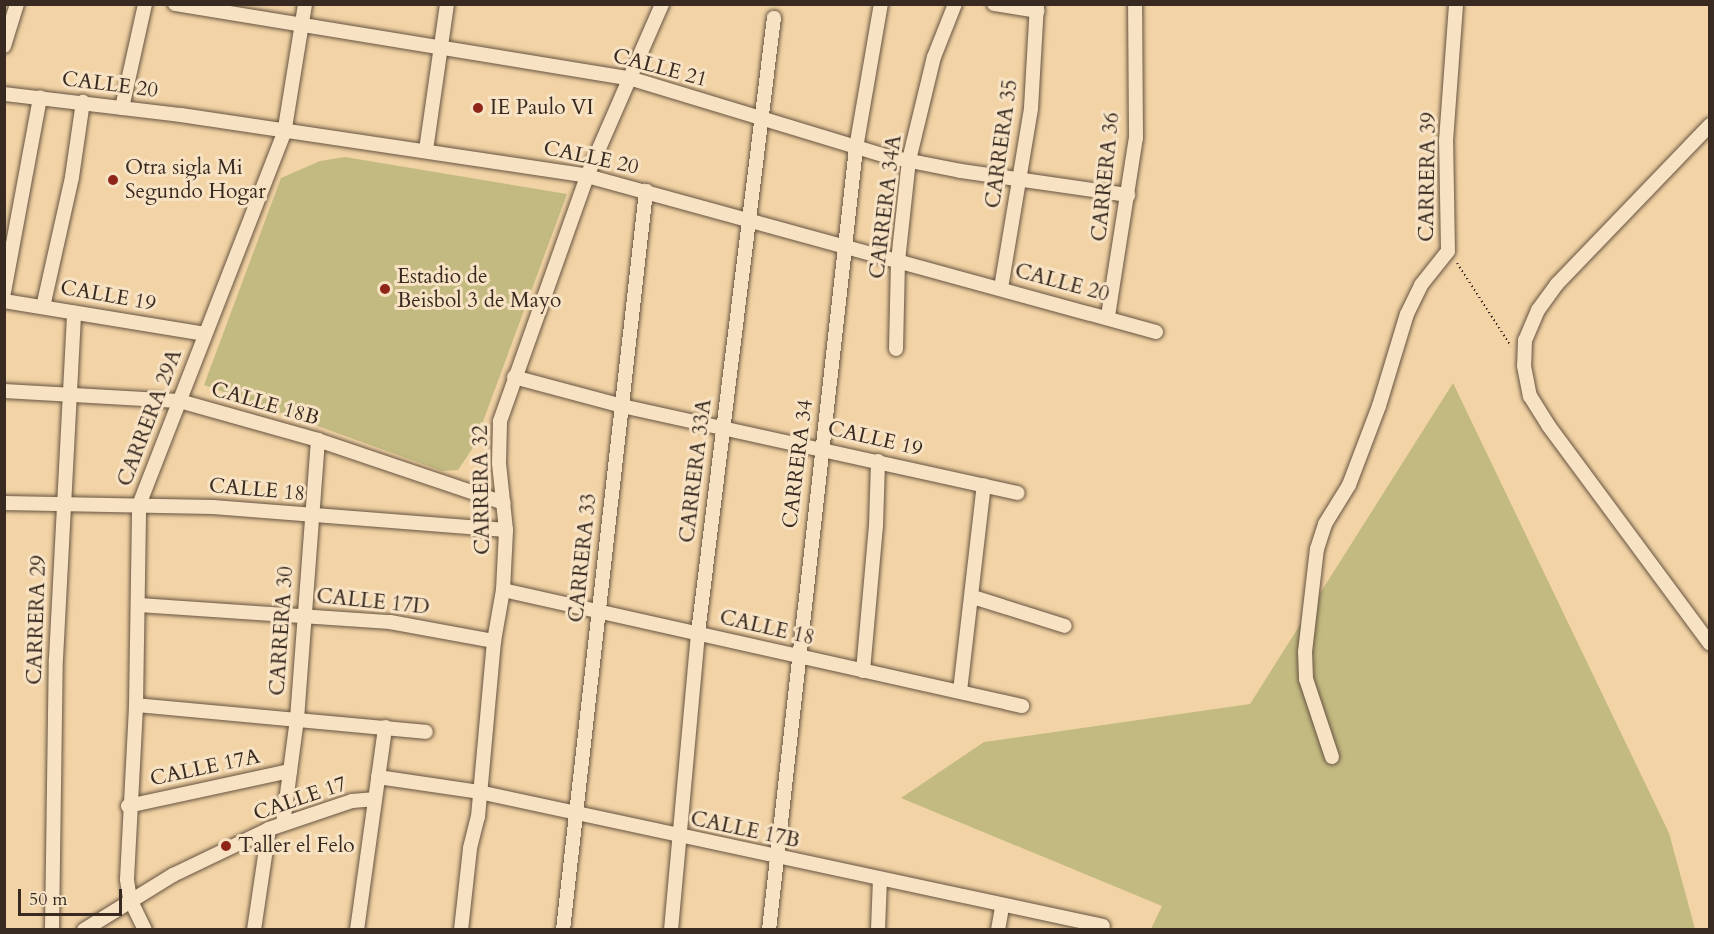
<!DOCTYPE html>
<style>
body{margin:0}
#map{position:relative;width:1714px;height:934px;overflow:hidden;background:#f2d3a5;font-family:Cardo,serif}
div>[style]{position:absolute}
.green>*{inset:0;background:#c3ba81}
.path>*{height:2px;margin-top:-1px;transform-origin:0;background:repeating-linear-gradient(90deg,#382a20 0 1.5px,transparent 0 4.5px)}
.roads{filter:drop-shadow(0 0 2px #665441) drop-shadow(0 0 2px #665441)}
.street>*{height:14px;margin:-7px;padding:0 7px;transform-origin:7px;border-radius:7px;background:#f7e2c4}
.dots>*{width:16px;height:16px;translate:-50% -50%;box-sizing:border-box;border:3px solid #f7e2c4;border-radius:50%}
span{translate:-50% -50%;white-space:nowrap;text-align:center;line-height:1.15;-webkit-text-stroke:6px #f7e2c4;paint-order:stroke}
.street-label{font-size:21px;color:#382a20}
.poi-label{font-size:21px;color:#382a20}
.left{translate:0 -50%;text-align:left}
.frame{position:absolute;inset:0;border:6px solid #382a20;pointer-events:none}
.scale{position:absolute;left:18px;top:889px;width:104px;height:27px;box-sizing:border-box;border:3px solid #382a20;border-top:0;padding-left:8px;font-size:18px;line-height:21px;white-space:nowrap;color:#382a20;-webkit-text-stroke:4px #f7e2c4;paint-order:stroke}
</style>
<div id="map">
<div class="green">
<div style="clip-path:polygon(345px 157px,567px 194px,474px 446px,458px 470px,442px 471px,204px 385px,281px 178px,320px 161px)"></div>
<div style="clip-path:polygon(1453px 383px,1669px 833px,1695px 929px,1151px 929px,1162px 906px,901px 798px,984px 742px,1250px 704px)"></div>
</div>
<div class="path">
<div style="left:1457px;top:263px;width:99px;rotate:57deg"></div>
</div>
<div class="roads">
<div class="street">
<div style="left:175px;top:4px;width:460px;rotate:9.3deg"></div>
<div style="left:629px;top:78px;width:268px;rotate:16.9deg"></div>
<div style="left:885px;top:156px;width:77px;rotate:11.2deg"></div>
<div style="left:961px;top:171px;width:169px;rotate:8.2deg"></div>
<div style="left:994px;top:4px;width:44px;rotate:9.2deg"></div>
<div style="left:4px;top:46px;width:44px;rotate:-72.8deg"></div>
<div style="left:4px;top:94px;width:178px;rotate:6.8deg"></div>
<div style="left:181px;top:115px;width:411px;rotate:8.5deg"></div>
<div style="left:587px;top:176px;width:590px;rotate:15.33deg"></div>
<div style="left:122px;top:108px;width:107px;rotate:-77.5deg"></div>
<div style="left:1710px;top:125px;width:221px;rotate:133.9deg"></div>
<div style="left:1557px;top:284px;width:32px;rotate:126deg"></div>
<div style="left:1538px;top:310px;width:33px;rotate:113deg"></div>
<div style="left:1525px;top:340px;width:26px;rotate:92deg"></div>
<div style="left:1524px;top:366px;width:31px;rotate:79deg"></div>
<div style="left:1530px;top:396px;width:34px;rotate:58deg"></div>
<div style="left:1548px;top:425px;width:272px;rotate:53.5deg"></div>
<div style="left:426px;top:150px;width:148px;rotate:-81.8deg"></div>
<div style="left:1001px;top:288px;width:182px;rotate:-80.5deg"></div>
<div style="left:1031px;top:108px;width:104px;rotate:-86.7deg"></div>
<div style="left:4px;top:292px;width:198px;rotate:-79.5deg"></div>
<div style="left:4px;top:301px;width:204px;rotate:9.3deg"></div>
<div style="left:43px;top:307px;width:133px;rotate:-77.4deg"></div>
<div style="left:72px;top:177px;width:76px;rotate:-81.7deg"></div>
<div style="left:1108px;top:316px;width:180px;rotate:-81.1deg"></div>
<div style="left:1136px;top:138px;width:134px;rotate:-90.4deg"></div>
<div style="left:896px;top:349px;width:88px;rotate:-88.7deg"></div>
<div style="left:898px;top:261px;width:102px;rotate:-83.8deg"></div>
<div style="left:909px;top:160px;width:106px;rotate:-76.4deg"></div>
<div style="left:934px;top:57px;width:57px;rotate:-68.4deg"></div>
<div style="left:514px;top:377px;width:112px;rotate:15deg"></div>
<div style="left:622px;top:406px;width:405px;rotate:12.4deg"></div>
<div style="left:4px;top:391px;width:175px;rotate:3.3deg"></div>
<div style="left:179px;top:401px;width:144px;rotate:15.7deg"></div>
<div style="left:318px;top:440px;width:196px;rotate:18.7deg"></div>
<div style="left:4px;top:503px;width:209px;rotate:1.1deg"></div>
<div style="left:213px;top:507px;width:294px;rotate:4.5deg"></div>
<div style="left:503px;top:590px;width:532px;rotate:12.6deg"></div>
<div style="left:973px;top:597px;width:96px;rotate:17.5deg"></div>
<div style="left:139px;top:605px;width:252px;rotate:3.9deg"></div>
<div style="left:390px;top:622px;width:106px;rotate:10.4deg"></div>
<div style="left:863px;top:671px;width:146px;rotate:-84.9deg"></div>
<div style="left:876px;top:526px;width:65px;rotate:-88.2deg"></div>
<div style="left:960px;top:691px;width:207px;rotate:-83.4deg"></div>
<div style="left:136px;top:705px;width:291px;rotate:5.3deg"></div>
<div style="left:1332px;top:757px;width:82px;rotate:-108.4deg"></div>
<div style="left:1306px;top:679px;width:27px;rotate:-92deg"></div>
<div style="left:1305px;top:652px;width:104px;rotate:-83.4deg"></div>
<div style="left:1317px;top:549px;width:26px;rotate:-72deg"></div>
<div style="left:1325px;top:524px;width:46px;rotate:-58.4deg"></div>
<div style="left:1349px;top:485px;width:85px;rotate:-69.2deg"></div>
<div style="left:1379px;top:406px;width:96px;rotate:-73.1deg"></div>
<div style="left:1407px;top:314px;width:32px;rotate:-64deg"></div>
<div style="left:1421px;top:285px;width:43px;rotate:-51.5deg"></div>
<div style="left:1448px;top:251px;width:110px;rotate:-91deg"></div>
<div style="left:1446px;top:141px;width:137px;rotate:-85.8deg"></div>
<div style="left:378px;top:777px;width:102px;rotate:8.4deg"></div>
<div style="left:479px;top:792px;width:638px;rotate:12.12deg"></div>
<div style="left:128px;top:806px;width:166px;rotate:-12.2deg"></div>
<div style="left:283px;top:824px;width:106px;rotate:-82.4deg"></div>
<div style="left:297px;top:719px;width:280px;rotate:-85.7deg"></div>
<div style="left:52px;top:930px;width:271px;rotate:-89.2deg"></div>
<div style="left:56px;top:659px;width:347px;rotate:-87deg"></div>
<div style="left:84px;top:930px;width:105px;rotate:-31.7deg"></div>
<div style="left:173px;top:875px;width:106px;rotate:-25.6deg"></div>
<div style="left:269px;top:829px;width:88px;rotate:-18.6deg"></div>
<div style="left:352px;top:801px;width:21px;rotate:-5deg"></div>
<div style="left:145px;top:930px;width:34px;rotate:-116deg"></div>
<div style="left:130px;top:899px;width:20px;rotate:-99deg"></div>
<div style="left:127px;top:879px;width:174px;rotate:-87deg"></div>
<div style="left:136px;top:705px;width:200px;rotate:-89.1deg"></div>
<div style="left:139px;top:505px;width:398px;rotate:-68.7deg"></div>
<div style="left:284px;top:134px;width:132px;rotate:-80.8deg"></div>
<div style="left:254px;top:930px;width:102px;rotate:-81.6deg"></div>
<div style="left:357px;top:930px;width:205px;rotate:-82.1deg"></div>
<div style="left:461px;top:930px;width:82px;rotate:-83.7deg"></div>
<div style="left:470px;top:848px;width:32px;rotate:-76deg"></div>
<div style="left:478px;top:817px;width:177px;rotate:-84.8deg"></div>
<div style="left:494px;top:641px;width:52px;rotate:-80deg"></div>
<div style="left:503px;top:590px;width:60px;rotate:-87.1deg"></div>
<div style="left:506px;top:530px;width:67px;rotate:-96deg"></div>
<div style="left:499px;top:463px;width:42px;rotate:-88.6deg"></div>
<div style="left:500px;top:421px;width:260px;rotate:-70.4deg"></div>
<div style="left:587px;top:176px;width:188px;rotate:-66.4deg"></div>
<div style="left:563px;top:930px;width:744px;rotate:-83.59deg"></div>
<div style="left:671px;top:930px;width:298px;rotate:-84.8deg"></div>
<div style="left:698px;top:633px;width:620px;rotate:-82.96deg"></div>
<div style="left:769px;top:930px;width:787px;rotate:-83.65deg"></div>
<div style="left:856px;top:148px;width:146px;rotate:-80.2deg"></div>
<div style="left:878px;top:930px;width:51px;rotate:-87.8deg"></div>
<div style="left:998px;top:930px;width:23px;rotate:-80deg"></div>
</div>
</div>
<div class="dots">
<div style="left:478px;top:108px;background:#8f2418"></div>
<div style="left:113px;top:180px;background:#8f2418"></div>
<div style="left:385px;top:289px;background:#8f2418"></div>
<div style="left:226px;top:846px;background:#8f2418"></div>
</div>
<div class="street-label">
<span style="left:660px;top:68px;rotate:15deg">CALLE 21</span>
<span style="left:110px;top:85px;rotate:7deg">CALLE 20</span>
<span style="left:1002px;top:144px;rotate:-82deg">CARRERA 35</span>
<span style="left:591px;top:158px;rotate:12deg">CALLE 20</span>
<span style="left:1106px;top:177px;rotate:-84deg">CARRERA 36</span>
<span style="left:1428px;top:177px;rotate:-89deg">CARRERA 39</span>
<span style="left:886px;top:207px;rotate:-83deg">CARRERA 34A</span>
<span style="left:1062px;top:283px;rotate:15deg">CALLE 20</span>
<span style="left:108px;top:296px;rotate:10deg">CALLE 19</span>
<span style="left:265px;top:404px;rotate:16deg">CALLE 18B</span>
<span style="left:150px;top:418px;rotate:-69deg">CARRERA 29A</span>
<span style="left:875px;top:439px;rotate:13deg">CALLE 19</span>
<span style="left:798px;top:464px;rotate:-83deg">CARRERA 34</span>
<span style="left:696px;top:471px;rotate:-83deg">CARRERA 33A</span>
<span style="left:257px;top:490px;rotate:5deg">CALLE 18</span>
<span style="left:482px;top:490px;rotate:-91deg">CARRERA 32</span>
<span style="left:583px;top:558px;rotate:-84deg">CARRERA 33</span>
<span style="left:373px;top:602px;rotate:6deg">CALLE 17D</span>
<span style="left:37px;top:620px;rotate:-88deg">CARRERA 29</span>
<span style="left:767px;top:628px;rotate:13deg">CALLE 18</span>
<span style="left:282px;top:631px;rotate:-86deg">CARRERA 30</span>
<span style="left:205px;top:768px;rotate:-12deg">CALLE 17A</span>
<span style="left:300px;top:799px;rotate:-19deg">CALLE 17</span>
<span style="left:745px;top:830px;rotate:12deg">CALLE 17B</span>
</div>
<div class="poi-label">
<span class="left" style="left:490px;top:108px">IE Paulo VI</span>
<span class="left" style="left:125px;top:180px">Otra sigla Mi<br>Segundo Hogar</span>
<span class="left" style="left:397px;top:289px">Estadio de<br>Beisbol 3 de Mayo</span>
<span class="left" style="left:238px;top:846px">Taller el Felo</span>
</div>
<div class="frame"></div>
<div class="scale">50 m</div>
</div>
